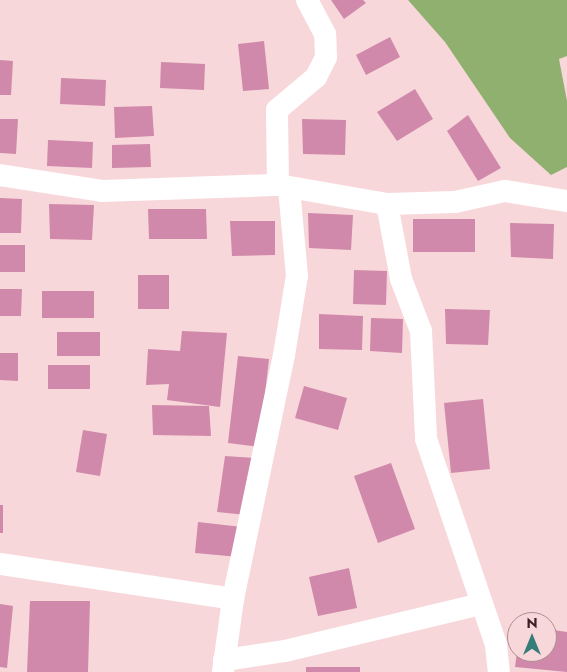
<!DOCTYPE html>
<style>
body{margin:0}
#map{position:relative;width:567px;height:672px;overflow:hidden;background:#f8d7da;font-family:Jost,sans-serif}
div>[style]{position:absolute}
.forest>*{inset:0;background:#8fb06f}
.building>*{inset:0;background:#d089aa}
.minor>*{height:22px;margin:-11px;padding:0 11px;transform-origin:11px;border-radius:11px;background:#fff}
span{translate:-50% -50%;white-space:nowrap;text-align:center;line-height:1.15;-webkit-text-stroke:4px #f8d7da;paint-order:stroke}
.north{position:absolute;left:507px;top:612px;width:50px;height:50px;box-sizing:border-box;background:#f8d7da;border:1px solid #ad8d91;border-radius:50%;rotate:0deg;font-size:14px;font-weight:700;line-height:20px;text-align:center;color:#3c1e23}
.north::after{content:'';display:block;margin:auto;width:18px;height:22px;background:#347d79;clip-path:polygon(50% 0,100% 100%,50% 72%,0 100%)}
</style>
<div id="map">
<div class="forest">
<div style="clip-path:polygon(408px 0,567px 0,567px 56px,559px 59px,567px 101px,567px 167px,551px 175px,510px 138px,445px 42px)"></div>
</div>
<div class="building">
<div style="clip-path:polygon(331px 0,363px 0,366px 3px,344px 19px)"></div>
<div style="clip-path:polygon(390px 37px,400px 57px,366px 75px,356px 55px)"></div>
<div style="clip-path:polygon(264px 41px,269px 89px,243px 91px,238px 44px)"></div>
<div style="clip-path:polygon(0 60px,13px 61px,11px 95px,0 95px)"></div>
<div style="clip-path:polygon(161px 62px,205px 64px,204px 90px,160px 88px)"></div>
<div style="clip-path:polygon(61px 78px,106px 80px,105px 106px,60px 104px)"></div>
<div style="clip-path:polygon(415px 89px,433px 119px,397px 141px,377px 112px)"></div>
<div style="clip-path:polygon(152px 106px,154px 136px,115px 138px,114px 107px)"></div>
<div style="clip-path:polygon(468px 115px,501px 168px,478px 181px,447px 131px)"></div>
<div style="clip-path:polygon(0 119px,18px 119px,16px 154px,0 153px)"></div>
<div style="clip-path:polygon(302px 119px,346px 120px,345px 155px,303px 154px)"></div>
<div style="clip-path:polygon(48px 140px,93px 142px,92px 168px,47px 166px)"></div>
<div style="clip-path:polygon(150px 144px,151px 167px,112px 168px,112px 145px)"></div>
<div style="clip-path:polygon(0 198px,22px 199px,21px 233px,0 233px)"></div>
<div style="clip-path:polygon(49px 204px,94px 205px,92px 240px,50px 239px)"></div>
<div style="clip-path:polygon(148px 209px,206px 209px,207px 239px,149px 239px)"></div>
<div style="clip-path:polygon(308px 213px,353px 215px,351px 250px,309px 248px)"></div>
<div style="clip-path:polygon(413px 219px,475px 219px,475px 252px,413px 252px)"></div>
<div style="clip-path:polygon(230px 221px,275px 221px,275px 255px,232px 256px)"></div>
<div style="clip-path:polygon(510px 223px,554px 224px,553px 259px,511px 257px)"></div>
<div style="clip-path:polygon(0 245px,25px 245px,25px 272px,0 272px)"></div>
<div style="clip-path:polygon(354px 270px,387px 271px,386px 305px,353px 304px)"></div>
<div style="clip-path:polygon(138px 275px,169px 275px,169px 309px,138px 309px)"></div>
<div style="clip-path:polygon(0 289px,22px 289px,21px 316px,0 316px)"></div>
<div style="clip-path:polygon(42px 291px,94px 291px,94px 318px,42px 318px)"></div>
<div style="clip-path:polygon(445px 309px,490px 310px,488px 345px,446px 344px)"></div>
<div style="clip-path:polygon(319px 314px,363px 316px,362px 350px,319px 349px)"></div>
<div style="clip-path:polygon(371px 318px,403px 319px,402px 353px,370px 351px)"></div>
<div style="clip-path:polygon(182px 331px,227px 333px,220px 407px,167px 400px,169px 384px,146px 385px,148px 349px,180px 351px)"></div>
<div style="clip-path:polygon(57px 332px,100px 332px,100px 356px,57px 356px)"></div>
<div style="clip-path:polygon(0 353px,18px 353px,18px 381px,0 380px)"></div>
<div style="clip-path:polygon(238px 356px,269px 359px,259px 447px,228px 443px)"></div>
<div style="clip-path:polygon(48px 365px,90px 365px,90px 389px,48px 389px)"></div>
<div style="clip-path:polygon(304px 386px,347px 398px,338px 430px,295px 418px)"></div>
<div style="clip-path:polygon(483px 399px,490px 469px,451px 473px,444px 403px)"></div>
<div style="clip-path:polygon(152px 405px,209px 406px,211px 436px,153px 435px)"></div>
<div style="clip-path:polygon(83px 430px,107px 434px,100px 476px,76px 472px)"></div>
<div style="clip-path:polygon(225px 456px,255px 458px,247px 515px,217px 512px)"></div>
<div style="clip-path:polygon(391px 463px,415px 529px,378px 543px,354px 476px)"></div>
<div style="clip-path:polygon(0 505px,3px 505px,3px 533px,0 533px)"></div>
<div style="clip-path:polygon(198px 522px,242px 527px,239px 557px,195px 553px)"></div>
<div style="clip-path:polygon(349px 568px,357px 608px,318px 616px,309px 577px)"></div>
<div style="clip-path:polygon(30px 601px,90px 601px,88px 672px,27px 672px)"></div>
<div style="clip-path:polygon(0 604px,13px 606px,7px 668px,0 667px)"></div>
<div style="clip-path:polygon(547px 629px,567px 632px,567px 672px,515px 667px,517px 652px,547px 652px)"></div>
<div style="clip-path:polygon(306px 667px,360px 667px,360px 672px,306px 672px)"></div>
</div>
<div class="minor">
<div style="left:0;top:175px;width:103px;rotate:8.9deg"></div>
<div style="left:102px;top:191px;width:176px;rotate:-2deg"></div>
<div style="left:278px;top:185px;width:111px;rotate:9.9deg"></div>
<div style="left:387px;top:204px;width:68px;rotate:-1.7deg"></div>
<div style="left:455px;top:202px;width:51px;rotate:-12.4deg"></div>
<div style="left:505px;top:191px;width:63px;rotate:9.2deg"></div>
<div style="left:278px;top:185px;width:75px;rotate:-90.8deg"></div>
<div style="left:277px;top:110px;width:51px;rotate:-40.2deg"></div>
<div style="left:316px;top:77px;width:22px;rotate:-63deg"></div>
<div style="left:326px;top:57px;width:23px;rotate:-92deg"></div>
<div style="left:325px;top:34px;width:38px;rotate:-118deg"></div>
<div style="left:387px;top:204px;width:76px;rotate:79.4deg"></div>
<div style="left:401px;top:279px;width:56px;rotate:69deg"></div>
<div style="left:421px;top:331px;width:108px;rotate:87.3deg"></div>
<div style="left:426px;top:439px;width:218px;rotate:71.2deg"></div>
<div style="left:496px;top:645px;width:27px;rotate:84deg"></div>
<div style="left:0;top:564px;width:236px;rotate:8.5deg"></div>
<div style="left:224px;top:660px;width:62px;rotate:-8.4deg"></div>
<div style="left:285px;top:651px;width:202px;rotate:-13.5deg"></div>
<div style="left:223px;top:672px;width:74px;rotate:-82.2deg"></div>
<div style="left:233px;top:599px;width:249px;rotate:-78.2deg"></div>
<div style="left:284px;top:355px;width:80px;rotate:-80.7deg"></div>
<div style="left:297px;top:276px;width:88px;rotate:-95.2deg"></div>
</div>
<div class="north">N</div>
</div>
